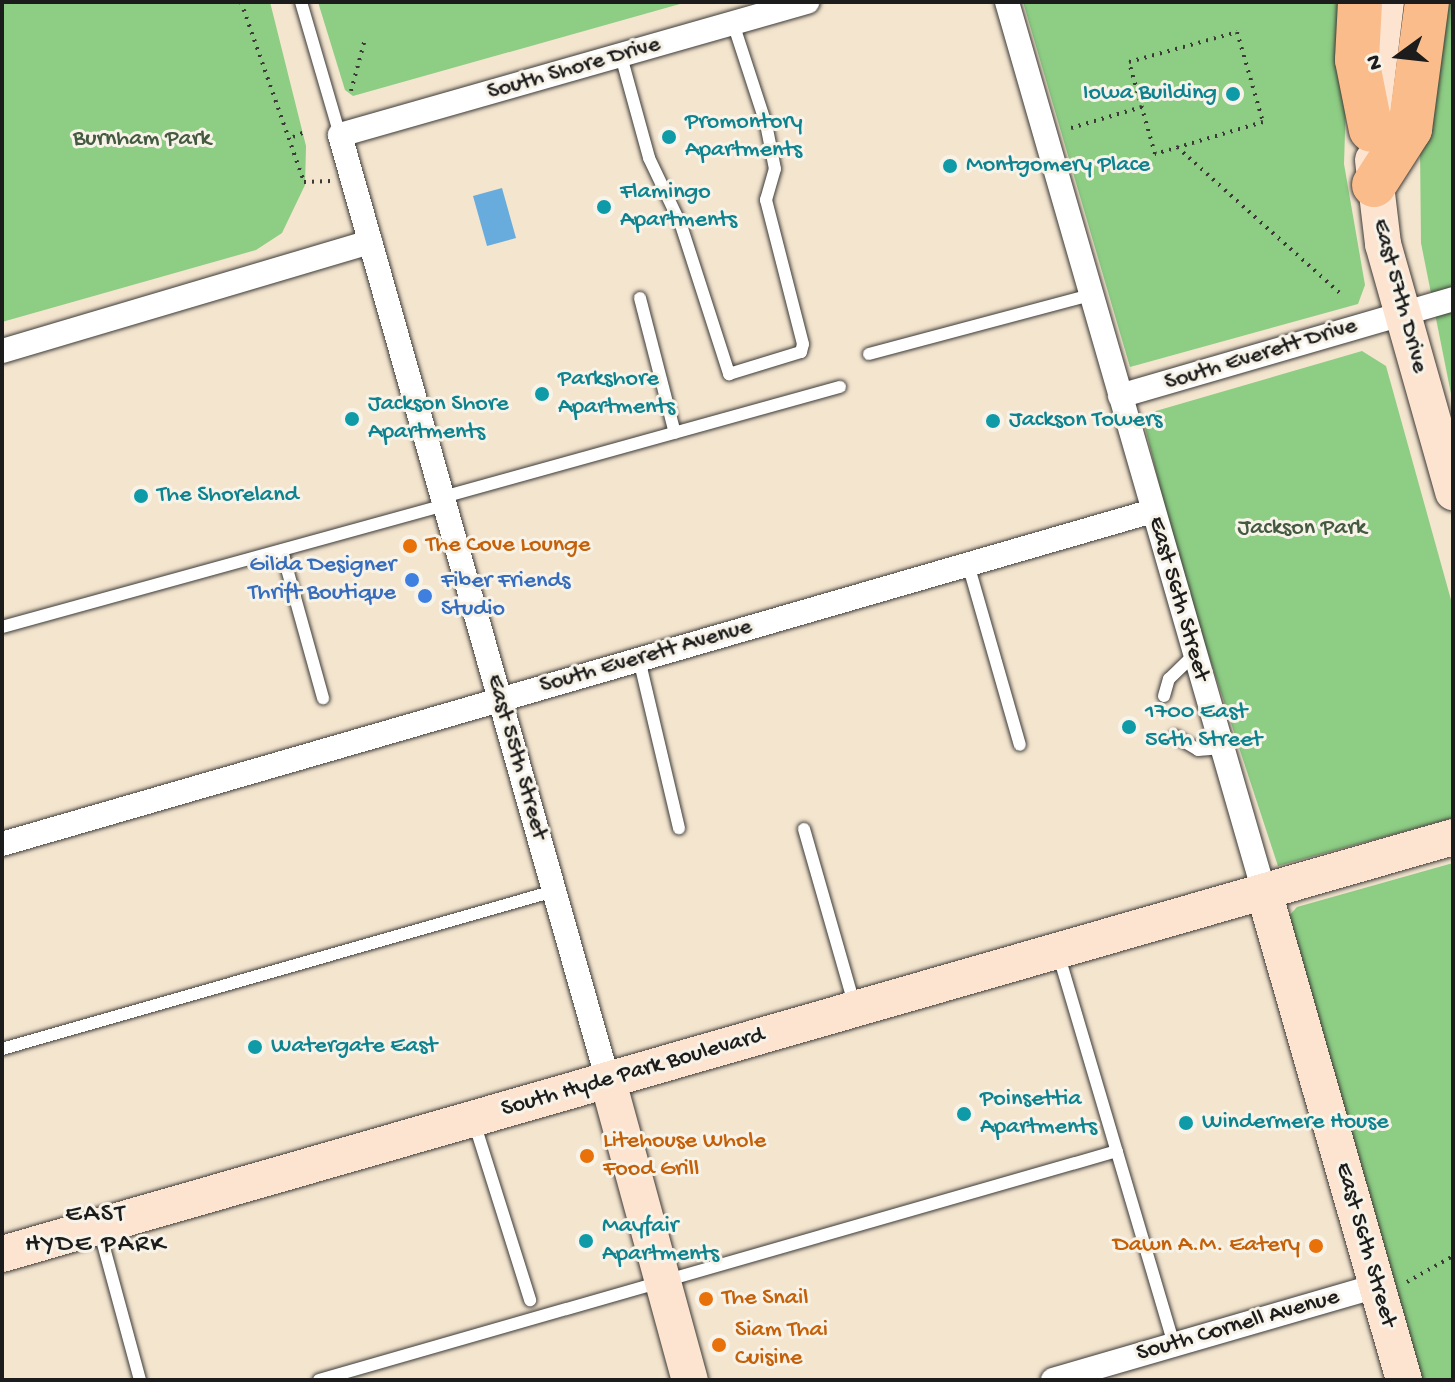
<!DOCTYPE html>
<style>
body{margin:0}
#map{position:relative;width:1455px;height:1382px;overflow:hidden;background:#f4e5cf;font-family:"Gochi Hand",sans-serif}
div>[style]{position:absolute}
.green>*{inset:0;background:#8dcd84}
.water>*{inset:0;background:#67acdd}
.path>*{height:4px;margin-top:-2px;transform-origin:0;background:repeating-linear-gradient(90deg,#3c3a37 0 2px,transparent 0 8px)}
.roads{filter:drop-shadow(0 0 2px #3c3a37) drop-shadow(0 0 2px #3c3a37)}
.lane>*{height:12px;margin:-6px;padding:0 6px;transform-origin:6px;border-radius:6px;background:#fff}
.street>*{height:24px;margin:-12px;padding:0 12px;transform-origin:12px;border-radius:12px;background:#fff}
.secondary>*{height:36px;margin:-18px;padding:0 18px;transform-origin:18px;border-radius:18px;background:#fde4d0}
.highway>*{height:44px;margin:-22px;padding:0 22px;transform-origin:22px;border-radius:22px;background:#f9bc8a}
.dots>*{width:22px;height:22px;translate:-50% -50%;box-sizing:border-box;border:4px solid #f7f3e8;border-radius:50%}
span{translate:-50% -50%;white-space:nowrap;text-align:center;line-height:1.15;-webkit-text-stroke:6px #f7f3e8;paint-order:stroke}
.street-label{font-size:24px;color:#1c1c1c}
.culture-label{font-size:24px;color:#0d838f}
.right{translate:-100% -50%;text-align:right}
.left{translate:0 -50%;text-align:left}
.park-label{font-size:24px;color:#445a40}
.food-label{font-size:24px;color:#c56008}
.shop-label{font-size:24px;color:#366cbe}
.neighbourhood-label{font-size:26px;color:#1c1c1c;letter-spacing:2px}
.frame{position:absolute;inset:0;border:4px solid #1c1c1c;pointer-events:none}
.north{position:absolute;left:1359px;top:16px;width:80px;height:80px;-webkit-text-stroke:6px #f7f3e8;paint-order:stroke;rotate:255deg;font-size:22px;font-weight:700;line-height:32px;text-align:center;color:#1c1c1c}
.north::after{content:'';display:block;margin:auto;width:28px;height:36px;background:#1c1c1c;clip-path:polygon(50% 0,100% 100%,50% 72%,0 100%)}
</style>
<div id="map">
<div class="green">
<div style="clip-path:polygon(2px 2px,270px 2px,306px 146px,305px 185px,282px 233px,256px 250px,2px 322px)"></div>
<div style="clip-path:polygon(318px 2px,687px 2px,353px 96px,345px 90px)"></div>
<div style="clip-path:polygon(1023px 2px,1349px 2px,1344px 164px,1365px 285px,1358px 304px,1130px 367px)"></div>
<div style="clip-path:polygon(1441px 2px,1453px 2px,1453px 404px,1421px 243px,1420px 146px)"></div>
<div style="clip-path:polygon(1362px 351px,1386px 366px,1453px 607px,1453px 818px,1278px 866px,1180px 568px,1142px 415px)"></div>
<div style="clip-path:polygon(1453px 863px,1453px 1380px,1419px 1380px,1288px 917px,1297px 907px)"></div>
</div>
<div class="water">
<div style="clip-path:polygon(502px 188px,516px 238px,487px 246px,473px 196px)"></div>
</div>
<div class="path">
<div style="left:241px;top:2px;width:191px;rotate:70.7deg"></div>
<div style="left:304px;top:182px;width:27px;rotate:-2deg"></div>
<div style="left:679px;top:2px;width:2px;rotate:63deg"></div>
<div style="left:1237px;top:32px;width:94px;rotate:73.9deg"></div>
<div style="left:1263px;top:122px;width:113px;rotate:163.5deg"></div>
<div style="left:1155px;top:154px;width:96px;rotate:-105.8deg"></div>
<div style="left:1129px;top:62px;width:112px;rotate:-15.5deg"></div>
<div style="left:351px;top:91px;width:54px;rotate:-74.9deg"></div>
<div style="left:1071px;top:128px;width:74px;rotate:-16.5deg"></div>
<div style="left:293px;top:137px;width:13px;rotate:-23deg"></div>
<div style="left:1177px;top:147px;width:222px;rotate:41.9deg"></div>
<div style="left:1407px;top:1282px;width:53px;rotate:-29.5deg"></div>
</div>
<div class="roads">
<div class="lane">
<div style="left:301px;top:2px;width:139px;rotate:73.7deg"></div>
<div style="left:621px;top:56px;width:106px;rotate:74.6deg"></div>
<div style="left:649px;top:158px;width:74px;rotate:64.5deg"></div>
<div style="left:681px;top:225px;width:157px;rotate:72.1deg"></div>
<div style="left:729px;top:374px;width:75px;rotate:-17deg"></div>
<div style="left:801px;top:352px;width:8px;rotate:-76deg"></div>
<div style="left:803px;top:344px;width:149px;rotate:-104.4deg"></div>
<div style="left:766px;top:200px;width:32px;rotate:-74deg"></div>
<div style="left:775px;top:169px;width:46px;rotate:-101.3deg"></div>
<div style="left:766px;top:124px;width:106px;rotate:-108.1deg"></div>
<div style="left:640px;top:298px;width:139px;rotate:75.5deg"></div>
<div style="left:869px;top:354px;width:229px;rotate:-14.9deg"></div>
<div style="left:443px;top:497px;width:412px;rotate:-15.5deg"></div>
<div style="left:282px;top:551px;width:153px;rotate:74.4deg"></div>
<div style="left:968px;top:564px;width:188px;rotate:74deg"></div>
<div style="left:2px;top:627px;width:459px;rotate:-15.4deg"></div>
<div style="left:639px;top:659px;width:174px;rotate:76.7deg"></div>
<div style="left:1164px;top:696px;width:18px;rotate:-74deg"></div>
<div style="left:1169px;top:679px;width:35px;rotate:-44deg"></div>
<div style="left:1175px;top:736px;width:27px;rotate:31deg"></div>
<div style="left:1198px;top:750px;width:24px;rotate:-5deg"></div>
<div style="left:804px;top:829px;width:185px;rotate:74deg"></div>
<div style="left:1058px;top:953px;width:409px;rotate:73.5deg"></div>
<div style="left:2px;top:1049px;width:574px;rotate:-15.97deg"></div>
<div style="left:474px;top:1122px;width:187px;rotate:72.5deg"></div>
<div style="left:99px;top:1229px;width:156px;rotate:74.8deg"></div>
<div style="left:319px;top:1380px;width:830px;rotate:-16.01deg"></div>
</div>
<div class="street">
<div style="left:1007px;top:2px;width:926px;rotate:73.89deg"></div>
<div style="left:2px;top:351px;width:384px;rotate:-16.5deg"></div>
<div style="left:1120px;top:396px;width:347px;rotate:-16.2deg"></div>
<div style="left:2px;top:844px;width:1198px;rotate:-16.14deg"></div>
<div style="left:608px;top:1081px;width:983px;rotate:-105.82deg"></div>
<div style="left:340px;top:135px;width:486px;rotate:-15.9deg"></div>
<div style="left:1053px;top:1380px;width:337px;rotate:-16.2deg"></div>
</div>
<div class="secondary">
<div style="left:1373px;top:109px;width:108px;rotate:-83.1deg"></div>
<div style="left:1373px;top:160px;width:85px;rotate:83.2deg"></div>
<div style="left:1383px;top:244px;width:258px;rotate:74.2deg"></div>
<div style="left:1264px;top:892px;width:508px;rotate:73.99deg"></div>
<div style="left:608px;top:1081px;width:310px;rotate:74.7deg"></div>
<div style="left:2px;top:1254px;width:1510px;rotate:-16.03deg"></div>
</div>
<div class="highway">
<div style="left:1360px;top:2px;width:58px;rotate:93deg"></div>
<div style="left:1357px;top:60px;width:71px;rotate:78.7deg"></div>
<div style="left:1374px;top:185px;width:67px;rotate:-57.3deg"></div>
<div style="left:1410px;top:129px;width:128px;rotate:-82.4deg"></div>
</div>
</div>
<div class="dots">
<div style="left:1233px;top:94px;background:#0f9aa8"></div>
<div style="left:669px;top:137px;background:#0f9aa8"></div>
<div style="left:950px;top:166px;background:#0f9aa8"></div>
<div style="left:604px;top:207px;background:#0f9aa8"></div>
<div style="left:542px;top:394px;background:#0f9aa8"></div>
<div style="left:352px;top:419px;background:#0f9aa8"></div>
<div style="left:993px;top:421px;background:#0f9aa8"></div>
<div style="left:141px;top:496px;background:#0f9aa8"></div>
<div style="left:410px;top:546px;background:#e8710a"></div>
<div style="left:412px;top:580px;background:#3f7fe0"></div>
<div style="left:425px;top:596px;background:#3f7fe0"></div>
<div style="left:1129px;top:727px;background:#0f9aa8"></div>
<div style="left:255px;top:1047px;background:#0f9aa8"></div>
<div style="left:964px;top:1114px;background:#0f9aa8"></div>
<div style="left:1186px;top:1123px;background:#0f9aa8"></div>
<div style="left:587px;top:1156px;background:#e8710a"></div>
<div style="left:586px;top:1241px;background:#0f9aa8"></div>
<div style="left:1316px;top:1246px;background:#e8710a"></div>
<div style="left:706px;top:1299px;background:#e8710a"></div>
<div style="left:719px;top:1345px;background:#e8710a"></div>
</div>
<div class="street-label">
<span style="left:574px;top:69px;rotate:-16deg">South Shore Drive</span>
<span style="left:1399px;top:296px;rotate:75deg">East 57th Drive</span>
<span style="left:1261px;top:355px;rotate:-17deg">South Everett Drive</span>
<span style="left:1178px;top:599px;rotate:74deg">East 56th Street</span>
<span style="left:646px;top:657px;rotate:-16deg">South Everett Avenue</span>
<span style="left:516px;top:757px;rotate:74deg">East 55th Street</span>
<span style="left:633px;top:1073px;rotate:-16deg">South Hyde Park Boulevard</span>
<span style="left:1365px;top:1245px;rotate:74deg">East 56th Street</span>
<span style="left:1238px;top:1326px;rotate:-16deg">South Cornell Avenue</span>
</div>
<div class="culture-label">
<span class="right" style="left:1217px;top:94px">Iowa Building</span>
<span class="left" style="left:685px;top:137px">Promontory<br>Apartments</span>
<span class="left" style="left:966px;top:166px">Montgomery Place</span>
<span class="left" style="left:620px;top:207px">Flamingo<br>Apartments</span>
<span class="left" style="left:558px;top:394px">Parkshore<br>Apartments</span>
<span class="left" style="left:368px;top:419px">Jackson Shore<br>Apartments</span>
<span class="left" style="left:1009px;top:421px">Jackson Towers</span>
<span class="left" style="left:157px;top:496px">The Shoreland</span>
<span class="left" style="left:1145px;top:727px">1700 East<br>56th Street</span>
<span class="left" style="left:271px;top:1047px">Watergate East</span>
<span class="left" style="left:980px;top:1114px">Poinsettia<br>Apartments</span>
<span class="left" style="left:1202px;top:1123px">Windermere House</span>
<span class="left" style="left:602px;top:1241px">Mayfair<br>Apartments</span>
</div>
<div class="park-label">
<span style="left:142px;top:140px">Burnham Park</span>
<span style="left:1302px;top:529px">Jackson Park</span>
</div>
<div class="food-label">
<span class="left" style="left:426px;top:546px">The Cove Lounge</span>
<span class="left" style="left:603px;top:1156px">Litehouse Whole<br>Food Grill</span>
<span class="right" style="left:1300px;top:1246px">Dawn A.M. Eatery</span>
<span class="left" style="left:722px;top:1299px">The Snail</span>
<span class="left" style="left:735px;top:1345px">Siam Thai<br>Cuisine</span>
</div>
<div class="shop-label">
<span class="right" style="left:396px;top:580px">Gilda Designer<br>Thrift Boutique</span>
<span class="left" style="left:441px;top:596px">Fiber Friends<br>Studio</span>
</div>
<div class="neighbourhood-label">
<span style="left:96px;top:1231px">EAST<br>HYDE PARK</span>
</div>
<div class="frame"></div>
<div class="north">N</div>
</div>
